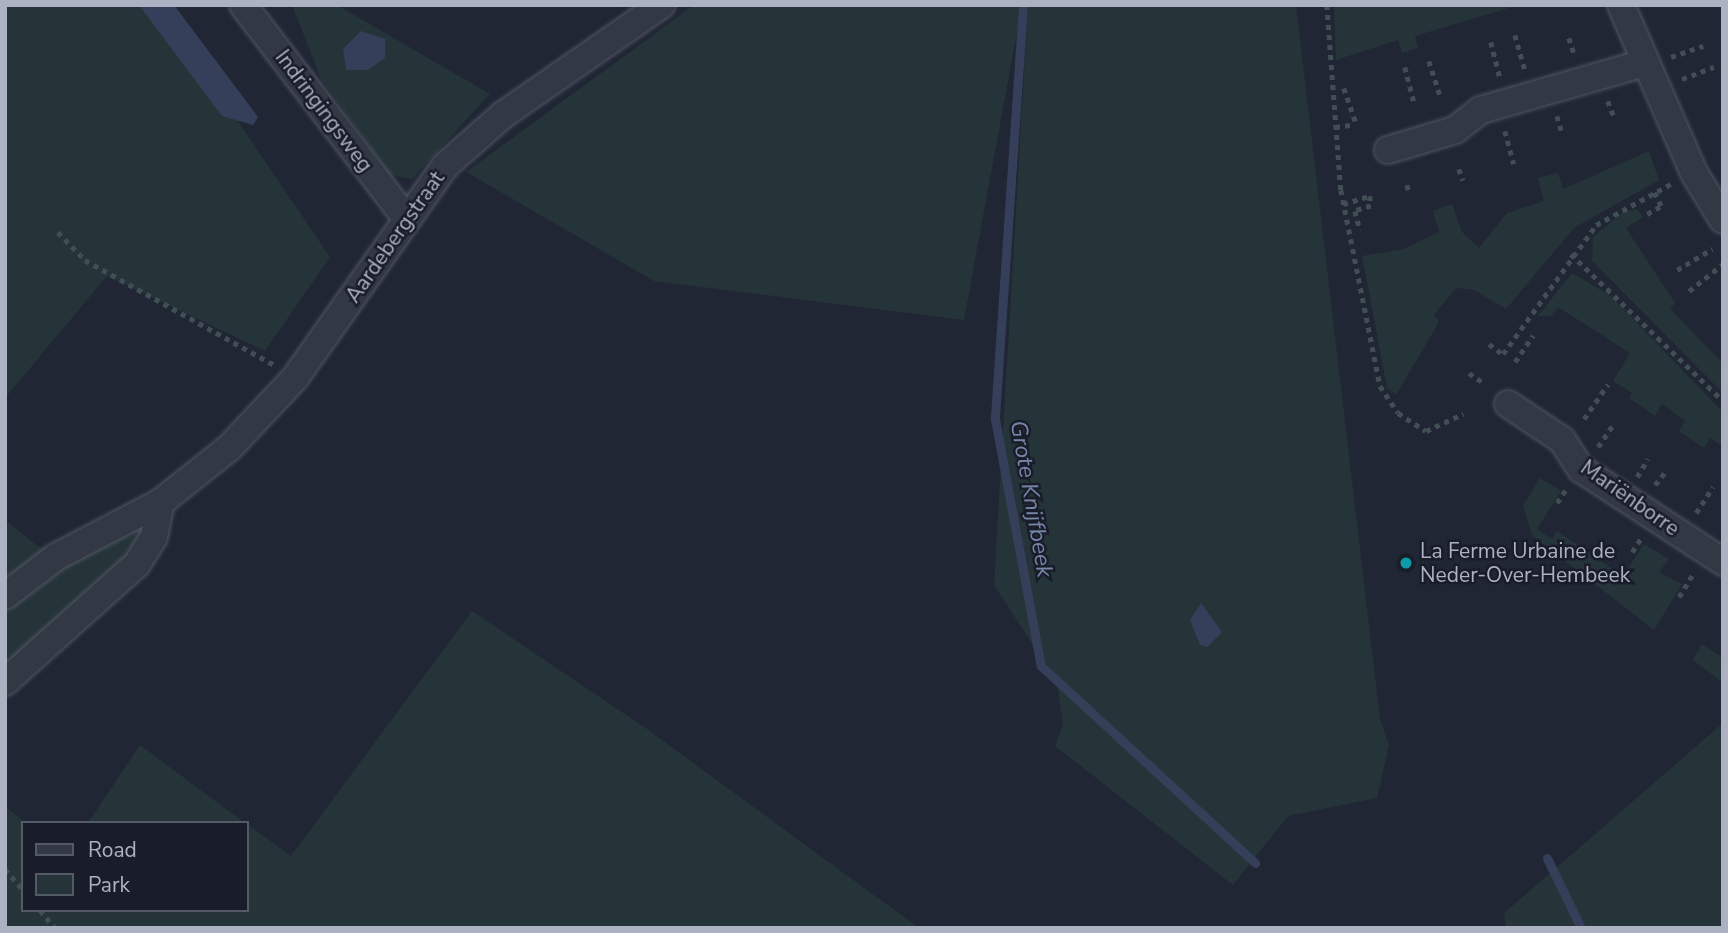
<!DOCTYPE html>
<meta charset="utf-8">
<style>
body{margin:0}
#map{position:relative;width:1728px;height:933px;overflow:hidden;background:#202634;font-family:"Nunito Sans",sans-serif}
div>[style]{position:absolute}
.green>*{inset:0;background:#253438}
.water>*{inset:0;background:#353f5a}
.stream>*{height:9px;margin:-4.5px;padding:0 4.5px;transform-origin:4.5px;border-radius:4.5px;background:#353f5a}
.path>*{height:4.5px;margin-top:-2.25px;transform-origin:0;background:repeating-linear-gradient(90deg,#414f54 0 5px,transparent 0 10px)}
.roads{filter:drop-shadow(0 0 2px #515563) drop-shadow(0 0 2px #515563)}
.minor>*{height:26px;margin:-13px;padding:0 13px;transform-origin:13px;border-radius:13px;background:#333845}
.dots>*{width:19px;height:19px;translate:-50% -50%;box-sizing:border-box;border:4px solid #191d29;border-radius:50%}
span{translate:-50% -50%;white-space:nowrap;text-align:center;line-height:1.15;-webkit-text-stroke:5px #191d29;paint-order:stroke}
.street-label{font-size:21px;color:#adb2c2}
.poi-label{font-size:21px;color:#adb2c2}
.left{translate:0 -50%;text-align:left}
.water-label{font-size:23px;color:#7785a9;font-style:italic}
.frame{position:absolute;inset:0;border:7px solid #adb2c2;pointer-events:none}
.legend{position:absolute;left:21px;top:821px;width:228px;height:91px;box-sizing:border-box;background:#191d29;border:2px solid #545966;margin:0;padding:9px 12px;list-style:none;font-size:21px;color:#adb2c2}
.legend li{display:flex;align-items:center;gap:14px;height:35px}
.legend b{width:35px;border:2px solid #545966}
</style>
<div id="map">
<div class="green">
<div style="clip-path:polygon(5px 5px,159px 5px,330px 257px,265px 351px,107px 276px,5px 398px)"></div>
<div style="clip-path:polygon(292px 5px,337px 5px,490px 94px,412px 179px,390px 175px,321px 79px)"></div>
<div style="clip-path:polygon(694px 5px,1022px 5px,964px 320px,654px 281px,466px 172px)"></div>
<div style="clip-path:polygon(1028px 5px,1296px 5px,1380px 719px,1389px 745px,1377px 798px,1288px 816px,1233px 885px,1055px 746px,1063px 725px,1057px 682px,994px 585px)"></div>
<div style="clip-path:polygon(1334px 5px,1519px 5px,1415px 36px,1418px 48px,1402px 53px,1398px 40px,1336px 60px)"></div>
<div style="clip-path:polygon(1649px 151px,1659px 180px,1574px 228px,1506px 309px,1474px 290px,1456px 288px,1434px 315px,1439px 322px,1396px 395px,1387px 388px,1362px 256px,1404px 249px,1439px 232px,1433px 211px,1452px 204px,1462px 232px,1479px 248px,1507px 213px,1544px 201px,1538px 178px,1558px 173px,1563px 189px)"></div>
<div style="clip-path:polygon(1637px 209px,1643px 217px,1626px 228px,1675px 303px,1670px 309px,1723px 363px,1723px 393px,1592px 261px,1593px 237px,1623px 212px)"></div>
<div style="clip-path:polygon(1572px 273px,1611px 296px,1723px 412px,1723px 447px,1710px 438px,1704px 448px,1679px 431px,1685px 421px,1662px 404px,1655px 416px,1629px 398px,1632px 393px,1613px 381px,1630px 353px,1558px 307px,1551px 316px,1538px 316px)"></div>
<div style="clip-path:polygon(1540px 478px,1561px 491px,1537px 529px,1552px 539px,1557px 531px,1623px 576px,1644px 544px,1669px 559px,1659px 572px,1682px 584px,1654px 630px,1532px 535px,1523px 506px)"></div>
<div style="clip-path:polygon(146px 515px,141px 544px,5px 674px,5px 520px,39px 547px,85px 549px)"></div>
<div style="clip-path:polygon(472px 611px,647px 729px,919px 928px,5px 928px,5px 806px,26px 823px,23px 910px,247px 910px,247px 824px,291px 856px)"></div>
<div style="clip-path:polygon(1702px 644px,1723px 658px,1723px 683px,1693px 660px)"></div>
<div style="clip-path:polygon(1723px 723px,1723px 928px,1506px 928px,1504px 913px)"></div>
<div style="clip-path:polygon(140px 745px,245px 823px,88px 823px)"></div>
</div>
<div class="water">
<div style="clip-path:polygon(139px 5px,174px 5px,258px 117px,253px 125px,222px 116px)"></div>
<div style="clip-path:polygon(361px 31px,385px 39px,385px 58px,368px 70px,346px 70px,343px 49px)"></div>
<div style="clip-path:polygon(1201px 603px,1222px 632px,1207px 647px,1200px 645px,1190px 620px)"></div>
</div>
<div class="stream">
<div style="left:1023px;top:5px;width:415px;rotate:93.9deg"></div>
<div style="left:995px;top:419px;width:251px;rotate:79.5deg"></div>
<div style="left:1041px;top:666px;width:291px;rotate:42.6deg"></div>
<div style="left:1547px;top:858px;width:78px;rotate:64.1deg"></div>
</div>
<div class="path">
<div style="left:1327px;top:5px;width:186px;rotate:85.7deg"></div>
<div style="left:1341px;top:190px;width:200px;rotate:78.7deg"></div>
<div style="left:1380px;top:386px;width:32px;rotate:56deg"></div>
<div style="left:1398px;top:413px;width:33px;rotate:33deg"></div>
<div style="left:1426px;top:431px;width:41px;rotate:-24.7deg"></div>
<div style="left:1515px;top:35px;width:37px;rotate:74deg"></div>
<div style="left:1569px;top:38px;width:20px;rotate:72deg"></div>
<div style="left:1491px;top:42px;width:37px;rotate:76deg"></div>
<div style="left:1671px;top:57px;width:34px;rotate:-19deg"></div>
<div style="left:1429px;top:61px;width:39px;rotate:72deg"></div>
<div style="left:1405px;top:67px;width:40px;rotate:75.6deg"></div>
<div style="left:1682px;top:79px;width:34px;rotate:-21deg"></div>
<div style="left:1344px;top:88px;width:37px;rotate:71deg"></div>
<div style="left:1608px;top:101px;width:17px;rotate:69deg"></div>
<div style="left:1557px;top:116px;width:17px;rotate:73deg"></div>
<div style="left:1335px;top:127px;width:15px;rotate:-8deg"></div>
<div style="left:1505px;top:131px;width:34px;rotate:75deg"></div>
<div style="left:1459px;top:169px;width:12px;rotate:70deg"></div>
<div style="left:1407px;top:185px;width:9px;rotate:72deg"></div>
<div style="left:1343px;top:204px;width:28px;rotate:-17deg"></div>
<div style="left:1370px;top:196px;width:10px;rotate:84deg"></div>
<div style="left:1371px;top:206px;width:17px;rotate:163deg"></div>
<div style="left:1355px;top:211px;width:20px;rotate:75deg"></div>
<div style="left:1647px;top:214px;width:16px;rotate:-30deg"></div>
<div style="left:1661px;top:206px;width:16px;rotate:-117deg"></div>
<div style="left:58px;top:232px;width:39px;rotate:46deg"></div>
<div style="left:85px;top:260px;width:215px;rotate:29deg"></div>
<div style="left:1571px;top:254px;width:211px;rotate:44deg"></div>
<div style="left:1677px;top:270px;width:41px;rotate:-31deg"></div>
<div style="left:1689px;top:291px;width:43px;rotate:-38.5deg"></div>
<div style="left:1489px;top:344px;width:17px;rotate:36deg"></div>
<div style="left:1503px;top:354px;width:159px;rotate:-54.2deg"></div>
<div style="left:1596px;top:225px;width:85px;rotate:-28.7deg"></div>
<div style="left:1515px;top:362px;width:32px;rotate:-56deg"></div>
<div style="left:1469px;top:373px;width:18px;rotate:34deg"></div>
<div style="left:1584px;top:419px;width:42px;rotate:-55.6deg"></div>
<div style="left:1598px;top:447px;width:30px;rotate:-56deg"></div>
<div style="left:1637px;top:477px;width:21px;rotate:-59deg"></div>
<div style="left:1655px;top:485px;width:16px;rotate:-52deg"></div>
<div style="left:1557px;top:503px;width:17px;rotate:-57deg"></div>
<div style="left:1696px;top:513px;width:31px;rotate:-57deg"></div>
<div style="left:1632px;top:552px;width:17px;rotate:-57deg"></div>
<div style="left:1679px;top:597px;width:27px;rotate:-59deg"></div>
<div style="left:5px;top:869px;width:28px;rotate:49deg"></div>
<div style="left:40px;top:910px;width:23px;rotate:50deg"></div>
</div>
<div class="roads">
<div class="minor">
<div style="left:243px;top:5px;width:267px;rotate:52.6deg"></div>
<div style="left:1621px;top:5px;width:183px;rotate:66.5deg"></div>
<div style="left:1694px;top:173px;width:55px;rotate:58.3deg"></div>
<div style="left:1388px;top:150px;width:70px;rotate:-16.6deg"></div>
<div style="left:1455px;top:130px;width:33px;rotate:-38deg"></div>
<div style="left:1481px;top:110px;width:171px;rotate:-16deg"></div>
<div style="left:1508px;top:404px;width:65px;rotate:33.7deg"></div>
<div style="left:1562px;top:440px;width:35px;rotate:57deg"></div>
<div style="left:1581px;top:469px;width:170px;rotate:33.2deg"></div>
<div style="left:5px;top:596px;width:64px;rotate:-37.4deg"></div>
<div style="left:56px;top:557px;width:119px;rotate:-27.6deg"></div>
<div style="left:161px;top:502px;width:87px;rotate:-38.5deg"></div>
<div style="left:229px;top:448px;width:96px;rotate:-46.7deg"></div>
<div style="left:295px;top:378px;width:260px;rotate:-54.7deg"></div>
<div style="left:445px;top:166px;width:77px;rotate:-41.3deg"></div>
<div style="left:503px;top:115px;width:193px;rotate:-34.8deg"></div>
<div style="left:5px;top:682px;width:177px;rotate:-41.8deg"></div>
<div style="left:137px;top:564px;width:32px;rotate:-58deg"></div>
<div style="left:154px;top:537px;width:36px;rotate:-79deg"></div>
</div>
</div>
<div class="dots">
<div style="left:1406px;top:563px;background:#0f9aa8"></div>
</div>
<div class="street-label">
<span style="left:324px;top:111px;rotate:53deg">Indringingsweg</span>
<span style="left:395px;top:237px;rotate:-55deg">Aardebergstraat</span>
<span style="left:1630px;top:498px;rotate:35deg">Mariënborre</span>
</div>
<div class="poi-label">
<span class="left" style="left:1420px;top:563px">La Ferme Urbaine de<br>Neder-Over-Hembeek</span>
</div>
<div class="water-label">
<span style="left:1031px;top:499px;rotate:80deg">Grote Knijfbeek</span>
</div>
<div class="frame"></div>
<ul class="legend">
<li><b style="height:9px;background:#333845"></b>Road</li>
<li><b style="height:19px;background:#253438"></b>Park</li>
</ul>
</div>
